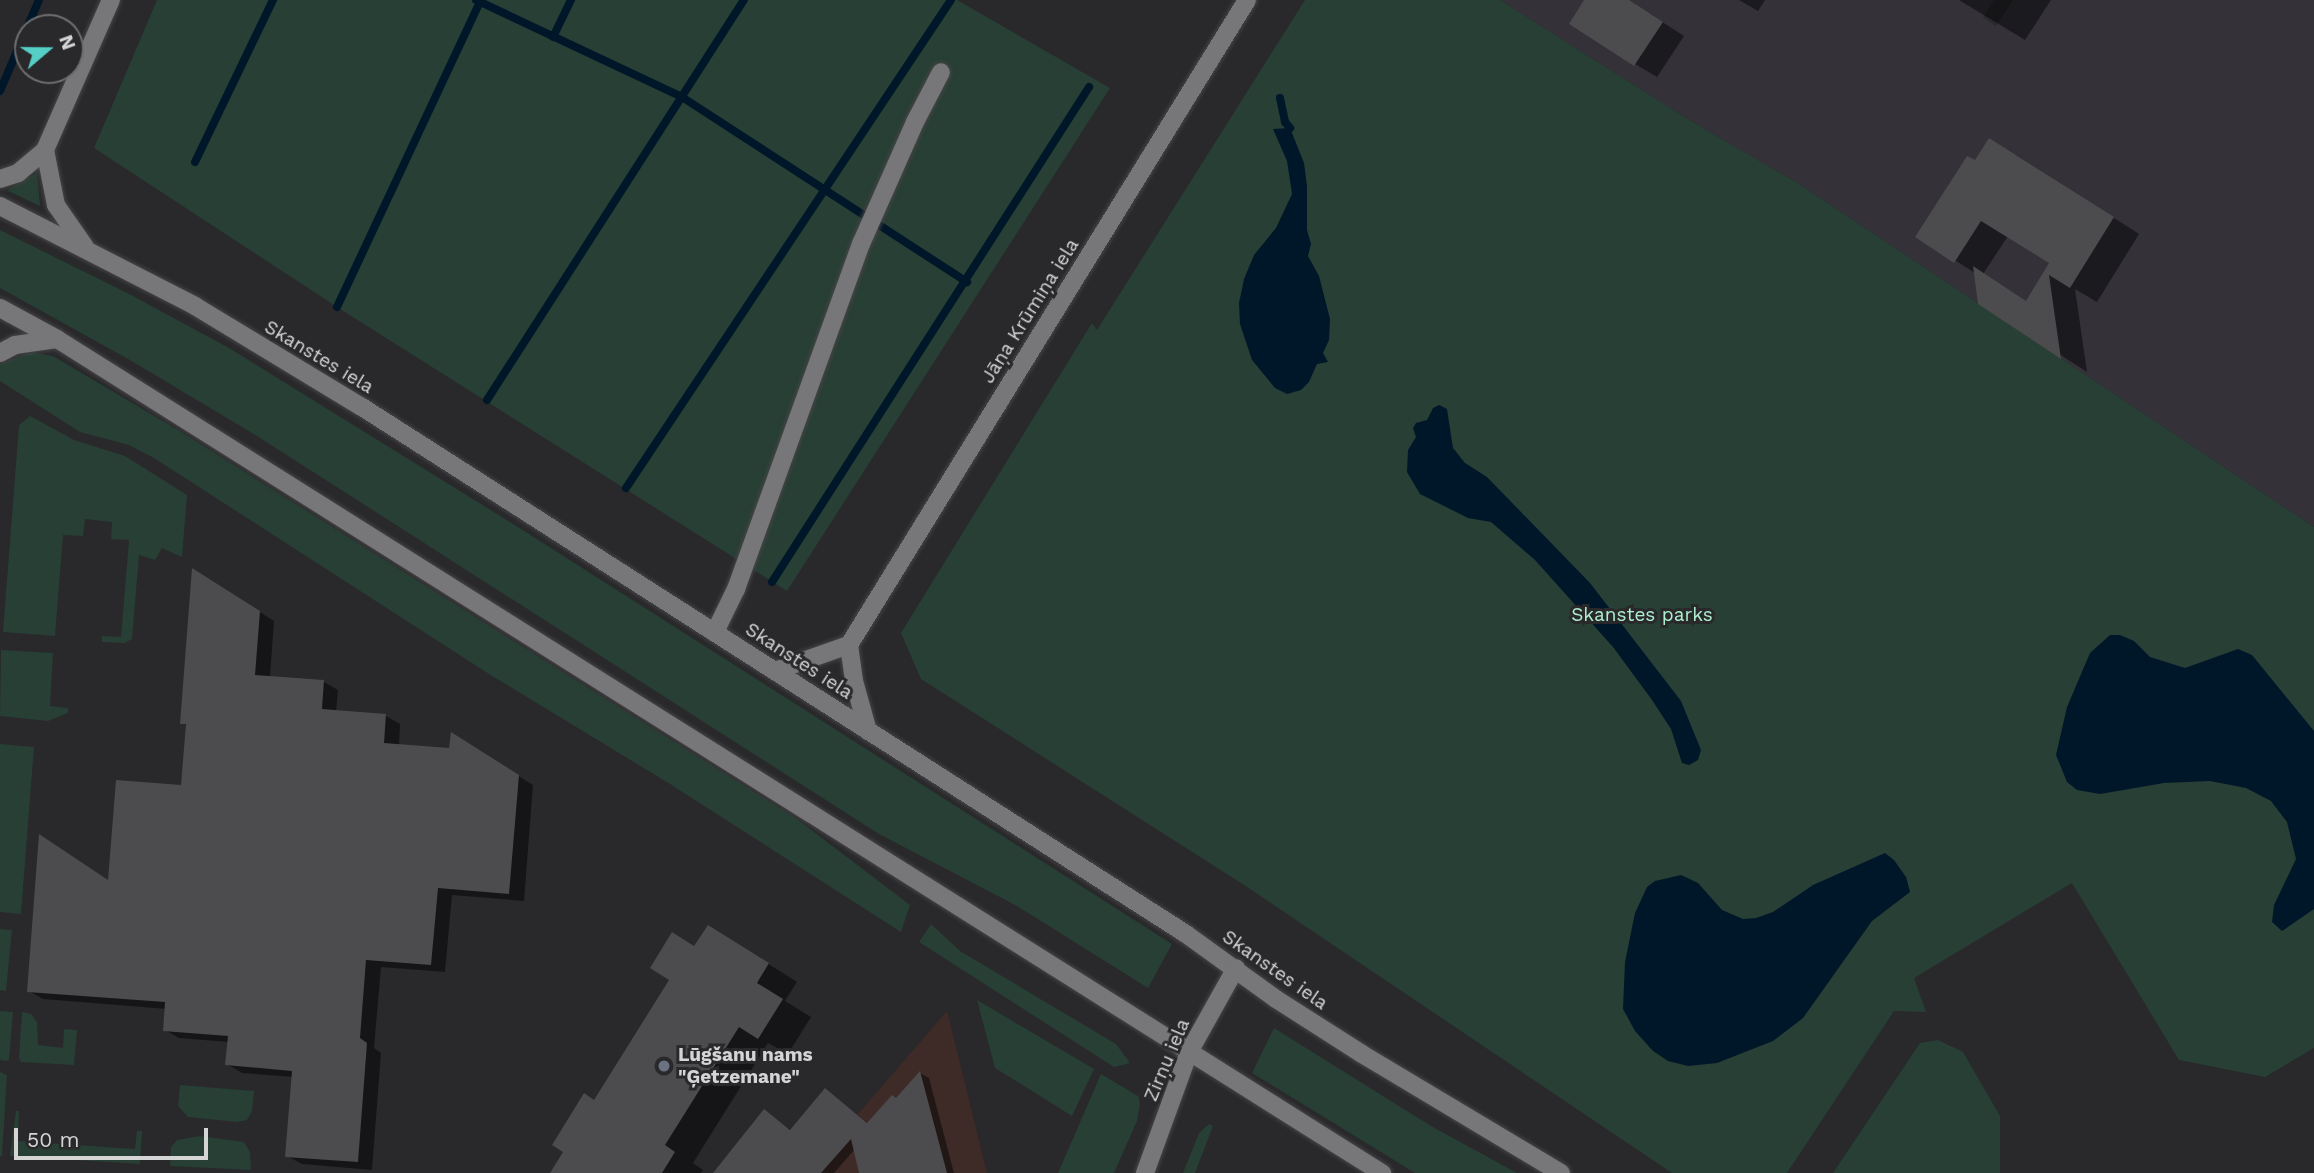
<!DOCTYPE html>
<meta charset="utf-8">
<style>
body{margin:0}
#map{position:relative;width:2314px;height:1173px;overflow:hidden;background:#29282b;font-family:"Work Sans",sans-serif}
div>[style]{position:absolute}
.commercial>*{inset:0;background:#3e2b28}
.built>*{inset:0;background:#343139}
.green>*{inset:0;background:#273f34}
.water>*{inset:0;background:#001729}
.shadow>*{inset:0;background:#0007}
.stream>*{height:8px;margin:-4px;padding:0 4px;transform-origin:4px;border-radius:4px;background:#001729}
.building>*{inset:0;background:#4c4b4d}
.roads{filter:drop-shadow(0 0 2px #454446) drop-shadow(0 0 2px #454446)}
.minor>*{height:18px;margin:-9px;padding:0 9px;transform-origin:9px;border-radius:9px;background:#777678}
.secondary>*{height:18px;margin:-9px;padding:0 9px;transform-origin:9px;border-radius:9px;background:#777678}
.dots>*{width:19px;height:19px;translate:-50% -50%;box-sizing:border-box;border:4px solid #29282b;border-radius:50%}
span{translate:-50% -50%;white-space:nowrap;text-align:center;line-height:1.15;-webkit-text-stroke:6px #29282b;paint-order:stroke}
.street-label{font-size:19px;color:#d5d5d6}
.park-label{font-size:19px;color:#adeece}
.poi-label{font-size:19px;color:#d5d5d6;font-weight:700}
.left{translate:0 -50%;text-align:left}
.north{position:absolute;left:14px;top:14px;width:70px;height:70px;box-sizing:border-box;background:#29282b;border:2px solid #6e6d6f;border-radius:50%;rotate:70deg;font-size:19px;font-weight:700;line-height:28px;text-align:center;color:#d5d5d6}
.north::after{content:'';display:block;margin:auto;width:24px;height:32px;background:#55cec5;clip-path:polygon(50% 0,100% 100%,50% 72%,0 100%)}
.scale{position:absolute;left:14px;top:1128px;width:194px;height:32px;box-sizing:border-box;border:4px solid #d5d5d6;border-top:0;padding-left:9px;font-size:21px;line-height:24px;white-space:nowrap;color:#d5d5d6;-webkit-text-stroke:5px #29282b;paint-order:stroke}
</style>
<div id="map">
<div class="commercial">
<div style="clip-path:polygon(947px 1011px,987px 1173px,807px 1173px)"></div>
</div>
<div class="built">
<div style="clip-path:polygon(1500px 0,1994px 0,1983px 17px,1996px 26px,2013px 0,2314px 0,2314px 527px,1799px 184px,1686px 118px)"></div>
</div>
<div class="green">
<div style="clip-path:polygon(157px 0,957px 0,1110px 88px,787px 591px,337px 307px,94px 148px)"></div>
<div style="clip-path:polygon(1305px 0,1500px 0,1686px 118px,1799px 184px,2314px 527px,2314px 1048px,2265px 1077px,2179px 1060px,2072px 883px,1914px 978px,1926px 1012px,1894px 1011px,1787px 1173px,1672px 1173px,1244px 885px,921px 679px,901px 633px,1092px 323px,1097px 330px)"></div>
<div style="clip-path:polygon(37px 173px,40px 206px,8px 191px,9px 189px)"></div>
<div style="clip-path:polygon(0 230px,131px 295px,229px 348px,518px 527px,1172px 944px,1148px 988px,1017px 906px,879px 834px,257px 436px,130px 360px,0 288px)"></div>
<div style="clip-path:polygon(30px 352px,53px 356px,178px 430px,797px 819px,910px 905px,901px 932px,670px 784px,489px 674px,154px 458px,129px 445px,80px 432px,0 381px,0 364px)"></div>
<div style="clip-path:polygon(30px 416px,74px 440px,125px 456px,187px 495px,182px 557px,162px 548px,155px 560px,139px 555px,132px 639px,125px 643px,102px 642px,102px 636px,121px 637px,129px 540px,111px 539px,112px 522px,85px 519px,83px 536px,63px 535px,55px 636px,3px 632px,19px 425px)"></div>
<div style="clip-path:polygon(1px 650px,53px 653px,50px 706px,68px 708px,68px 713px,48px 721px,0 716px)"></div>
<div style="clip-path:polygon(0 744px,34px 747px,21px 914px,0 912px)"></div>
<div style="clip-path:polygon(931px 924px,960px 951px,1116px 1044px,1130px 1063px,1114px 1067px,919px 942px)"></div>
<div style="clip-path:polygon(0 929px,12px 930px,6px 991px,0 990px)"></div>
<div style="clip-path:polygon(977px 1000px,1094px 1069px,1072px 1116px,995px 1068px)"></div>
<div style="clip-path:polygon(0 1011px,13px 1012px,9px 1060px,6px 1061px,0 1060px)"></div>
<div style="clip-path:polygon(22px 1012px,31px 1014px,37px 1022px,38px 1045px,63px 1048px,64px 1029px,77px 1030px,74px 1065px,21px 1062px,19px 1058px)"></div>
<div style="clip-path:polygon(1274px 1028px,1431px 1126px,1517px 1173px,1415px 1173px,1252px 1073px)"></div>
<div style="clip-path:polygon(1938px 1040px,1963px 1052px,2000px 1116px,2000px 1173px,1833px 1173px,1920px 1043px)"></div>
<div style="clip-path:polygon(0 1072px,7px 1075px,2px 1156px,0 1156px)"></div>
<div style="clip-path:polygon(1101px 1074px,1138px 1096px,1140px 1104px,1137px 1121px,1114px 1173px,1058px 1173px)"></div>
<div style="clip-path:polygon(180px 1085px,254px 1091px,252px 1111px,247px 1120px,237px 1122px,188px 1117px,178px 1106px)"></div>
<div style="clip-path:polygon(16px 1111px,19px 1111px,18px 1141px,135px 1149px,137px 1131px,142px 1131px,140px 1164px,10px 1156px)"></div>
<div style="clip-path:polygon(1209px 1124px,1213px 1126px,1195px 1173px,1183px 1173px,1199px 1133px)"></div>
<div style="clip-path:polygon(200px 1136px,244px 1142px,250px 1152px,251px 1170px,170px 1166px,171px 1147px,177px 1140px)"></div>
</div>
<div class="water">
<div style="clip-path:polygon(1290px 128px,1304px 163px,1307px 186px,1307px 230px,1311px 244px,1308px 256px,1319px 276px,1330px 319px,1329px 340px,1323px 353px,1328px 362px,1317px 364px,1309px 382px,1301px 390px,1287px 394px,1275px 388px,1252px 360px,1240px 324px,1239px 303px,1244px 279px,1254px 255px,1276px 228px,1292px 194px,1287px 161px,1273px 129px)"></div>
<div style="clip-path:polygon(1439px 405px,1447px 409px,1453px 448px,1465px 463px,1487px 477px,1590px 583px,1681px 701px,1701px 750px,1698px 760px,1689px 765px,1682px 763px,1671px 729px,1652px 700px,1613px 647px,1535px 560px,1491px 522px,1468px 518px,1420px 494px,1407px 472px,1408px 450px,1416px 437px,1413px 428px,1416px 423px,1427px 420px,1433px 408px)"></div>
<div style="clip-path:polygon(2110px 635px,2120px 635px,2134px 641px,2150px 657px,2185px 668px,2238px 649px,2252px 655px,2314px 731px,2314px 909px,2282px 931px,2272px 922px,2274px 905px,2296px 859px,2287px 822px,2271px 801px,2246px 788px,2210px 781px,2164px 783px,2100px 794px,2077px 790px,2067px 782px,2056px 755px,2067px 707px,2090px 653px)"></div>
<div style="clip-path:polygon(1885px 853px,1894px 860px,1906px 877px,1910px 892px,1872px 921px,1803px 1018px,1773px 1041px,1717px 1063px,1688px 1066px,1668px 1061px,1653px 1051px,1635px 1031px,1623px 1009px,1625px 962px,1635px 913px,1647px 887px,1655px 881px,1681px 875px,1698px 883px,1722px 910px,1743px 919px,1756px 918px,1773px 912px,1813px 885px)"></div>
</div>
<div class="shadow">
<div style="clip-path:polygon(1586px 0,1628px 0,1684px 36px,1657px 77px,1635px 64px)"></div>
<div style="clip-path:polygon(1739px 0,1765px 0,1758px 11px)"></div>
<div style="clip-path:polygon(1959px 0,2051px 0,2025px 40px)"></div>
<div style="clip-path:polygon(evenodd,2016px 155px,2139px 234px,2097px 302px,2075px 289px,2087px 372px,1980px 303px,1975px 273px,1917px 236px,1976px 163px,2016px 155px,2008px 236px,2052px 263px,2027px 302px,1983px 274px,2008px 236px)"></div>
<div style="clip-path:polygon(207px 578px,274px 621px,270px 677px,324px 682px,338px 690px,336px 712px,386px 716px,400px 724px,399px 746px,451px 750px,465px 743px,533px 785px,524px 901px,452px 895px,445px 972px,381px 967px,374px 1048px,381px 1053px,372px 1170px,302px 1164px,287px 1156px,294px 1077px,242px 1073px,227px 1064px,229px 1042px,179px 1038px,165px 1030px,167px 1009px,43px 999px,29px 991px,183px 787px,188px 726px,182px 723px)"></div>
<div style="clip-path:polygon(737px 944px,797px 982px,785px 1001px,811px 1017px,788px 1054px,768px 1043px,693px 1163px,703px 1170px,701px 1173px,552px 1173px,696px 948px)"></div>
<div style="clip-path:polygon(920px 1073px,929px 1078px,954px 1173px,861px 1173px,855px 1149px,834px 1173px,715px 1173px,773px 1117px,792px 1131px,826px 1090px,869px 1124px,897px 1100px)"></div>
</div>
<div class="stream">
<div style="left:476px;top:0;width:228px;rotate:25.2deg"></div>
<div style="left:682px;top:97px;width:340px;rotate:33deg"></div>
<div style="left:553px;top:37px;width:41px;rotate:-64.1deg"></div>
<div style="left:0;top:91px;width:99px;rotate:-66.8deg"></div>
<div style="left:1280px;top:98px;width:25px;rotate:78deg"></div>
<div style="left:1285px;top:122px;width:8px;rotate:50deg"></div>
<div style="left:195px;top:162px;width:180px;rotate:-64.3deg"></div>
<div style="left:337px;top:307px;width:337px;rotate:-64.9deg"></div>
<div style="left:487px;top:400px;width:475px;rotate:-57.3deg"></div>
<div style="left:626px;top:488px;width:586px;rotate:-56.34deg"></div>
<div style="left:772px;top:582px;width:588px;rotate:-57.36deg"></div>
</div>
<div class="building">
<div style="clip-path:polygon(1584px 0,1629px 0,1663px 22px,1634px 66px,1569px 24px)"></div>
<div style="clip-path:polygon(1989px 138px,2114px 217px,2070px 288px,2049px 275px,2061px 359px,1978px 304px,1973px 266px,2026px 301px,2049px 263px,1981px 221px,1954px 263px,1915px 237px,1967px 156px,1975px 160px)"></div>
<div style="clip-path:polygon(192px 568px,260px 611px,255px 675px,324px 680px,322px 709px,386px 714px,384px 743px,449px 748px,451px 732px,519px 775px,509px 894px,438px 888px,431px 965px,366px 960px,360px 1038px,367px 1043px,358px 1162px,285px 1157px,292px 1071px,225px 1065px,228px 1036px,163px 1031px,165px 1002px,27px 992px,39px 834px,108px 880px,116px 780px,181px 785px,186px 724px,180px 724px)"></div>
<div style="clip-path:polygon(708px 925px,769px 963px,757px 983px,783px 999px,758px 1039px,739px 1027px,665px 1145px,675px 1152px,662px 1173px,550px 1173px,563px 1152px,552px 1145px,584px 1093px,594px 1100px,669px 980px,650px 968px,672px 932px,694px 946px)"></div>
<div style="clip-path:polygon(920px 1071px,947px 1173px,859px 1173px,851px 1139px,821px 1173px,713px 1173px,764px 1109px,790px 1130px,825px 1088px,867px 1123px,892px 1095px,896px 1098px)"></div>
</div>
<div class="roads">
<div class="minor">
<div style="left:45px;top:150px;width:56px;rotate:78.7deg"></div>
<div style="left:56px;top:205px;width:51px;rotate:55.4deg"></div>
<div style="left:0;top:179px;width:19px;rotate:-18deg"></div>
<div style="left:18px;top:173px;width:35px;rotate:-40deg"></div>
<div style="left:45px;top:150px;width:164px;rotate:-66.3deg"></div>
<div style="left:0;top:353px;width:17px;rotate:-28deg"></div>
<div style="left:15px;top:345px;width:42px;rotate:-8.1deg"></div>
<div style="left:715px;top:632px;width:48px;rotate:-64deg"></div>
<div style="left:736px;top:589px;width:367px;rotate:-70.1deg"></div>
<div style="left:861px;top:244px;width:133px;rotate:-66.1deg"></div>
<div style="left:915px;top:122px;width:56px;rotate:-62.5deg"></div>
<div style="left:849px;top:645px;width:36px;rotate:82deg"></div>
<div style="left:854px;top:681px;width:52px;rotate:74.4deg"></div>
<div style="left:775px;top:671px;width:78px;rotate:-19.4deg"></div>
<div style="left:849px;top:645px;width:758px;rotate:-58.32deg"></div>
</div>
<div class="secondary">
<div style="left:0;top:206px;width:219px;rotate:27.1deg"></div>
<div style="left:195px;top:306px;width:195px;rotate:31.2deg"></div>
<div style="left:362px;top:407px;width:978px;rotate:32.6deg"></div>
<div style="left:1186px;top:934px;width:111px;rotate:35.8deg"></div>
<div style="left:1276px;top:999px;width:102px;rotate:32.6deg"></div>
<div style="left:1362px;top:1054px;width:232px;rotate:30.9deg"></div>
<div style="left:0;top:308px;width:65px;rotate:28.5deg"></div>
<div style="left:57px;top:339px;width:1566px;rotate:32.19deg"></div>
<div style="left:1145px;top:1173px;width:129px;rotate:-70deg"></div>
<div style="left:1189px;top:1052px;width:96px;rotate:-60.8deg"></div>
</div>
</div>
<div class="dots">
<div style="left:664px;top:1066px;background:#6b7280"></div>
</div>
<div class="street-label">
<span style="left:1030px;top:311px;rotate:-58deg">Jāņa Krūmiņa iela</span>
<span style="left:319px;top:357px;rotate:31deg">Skanstes iela</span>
<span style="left:799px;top:661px;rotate:33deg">Skanstes iela</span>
<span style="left:1275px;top:970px;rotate:35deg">Skanstes iela</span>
<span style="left:1167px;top:1060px;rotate:-67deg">Zirņu iela</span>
</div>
<div class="park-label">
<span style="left:1642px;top:615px">Skanstes parks</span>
</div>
<div class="poi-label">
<span class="left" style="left:678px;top:1066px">Lūgšanu nams<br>"Ģetzemane"</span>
</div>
<div class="north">N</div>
<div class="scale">50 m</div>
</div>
